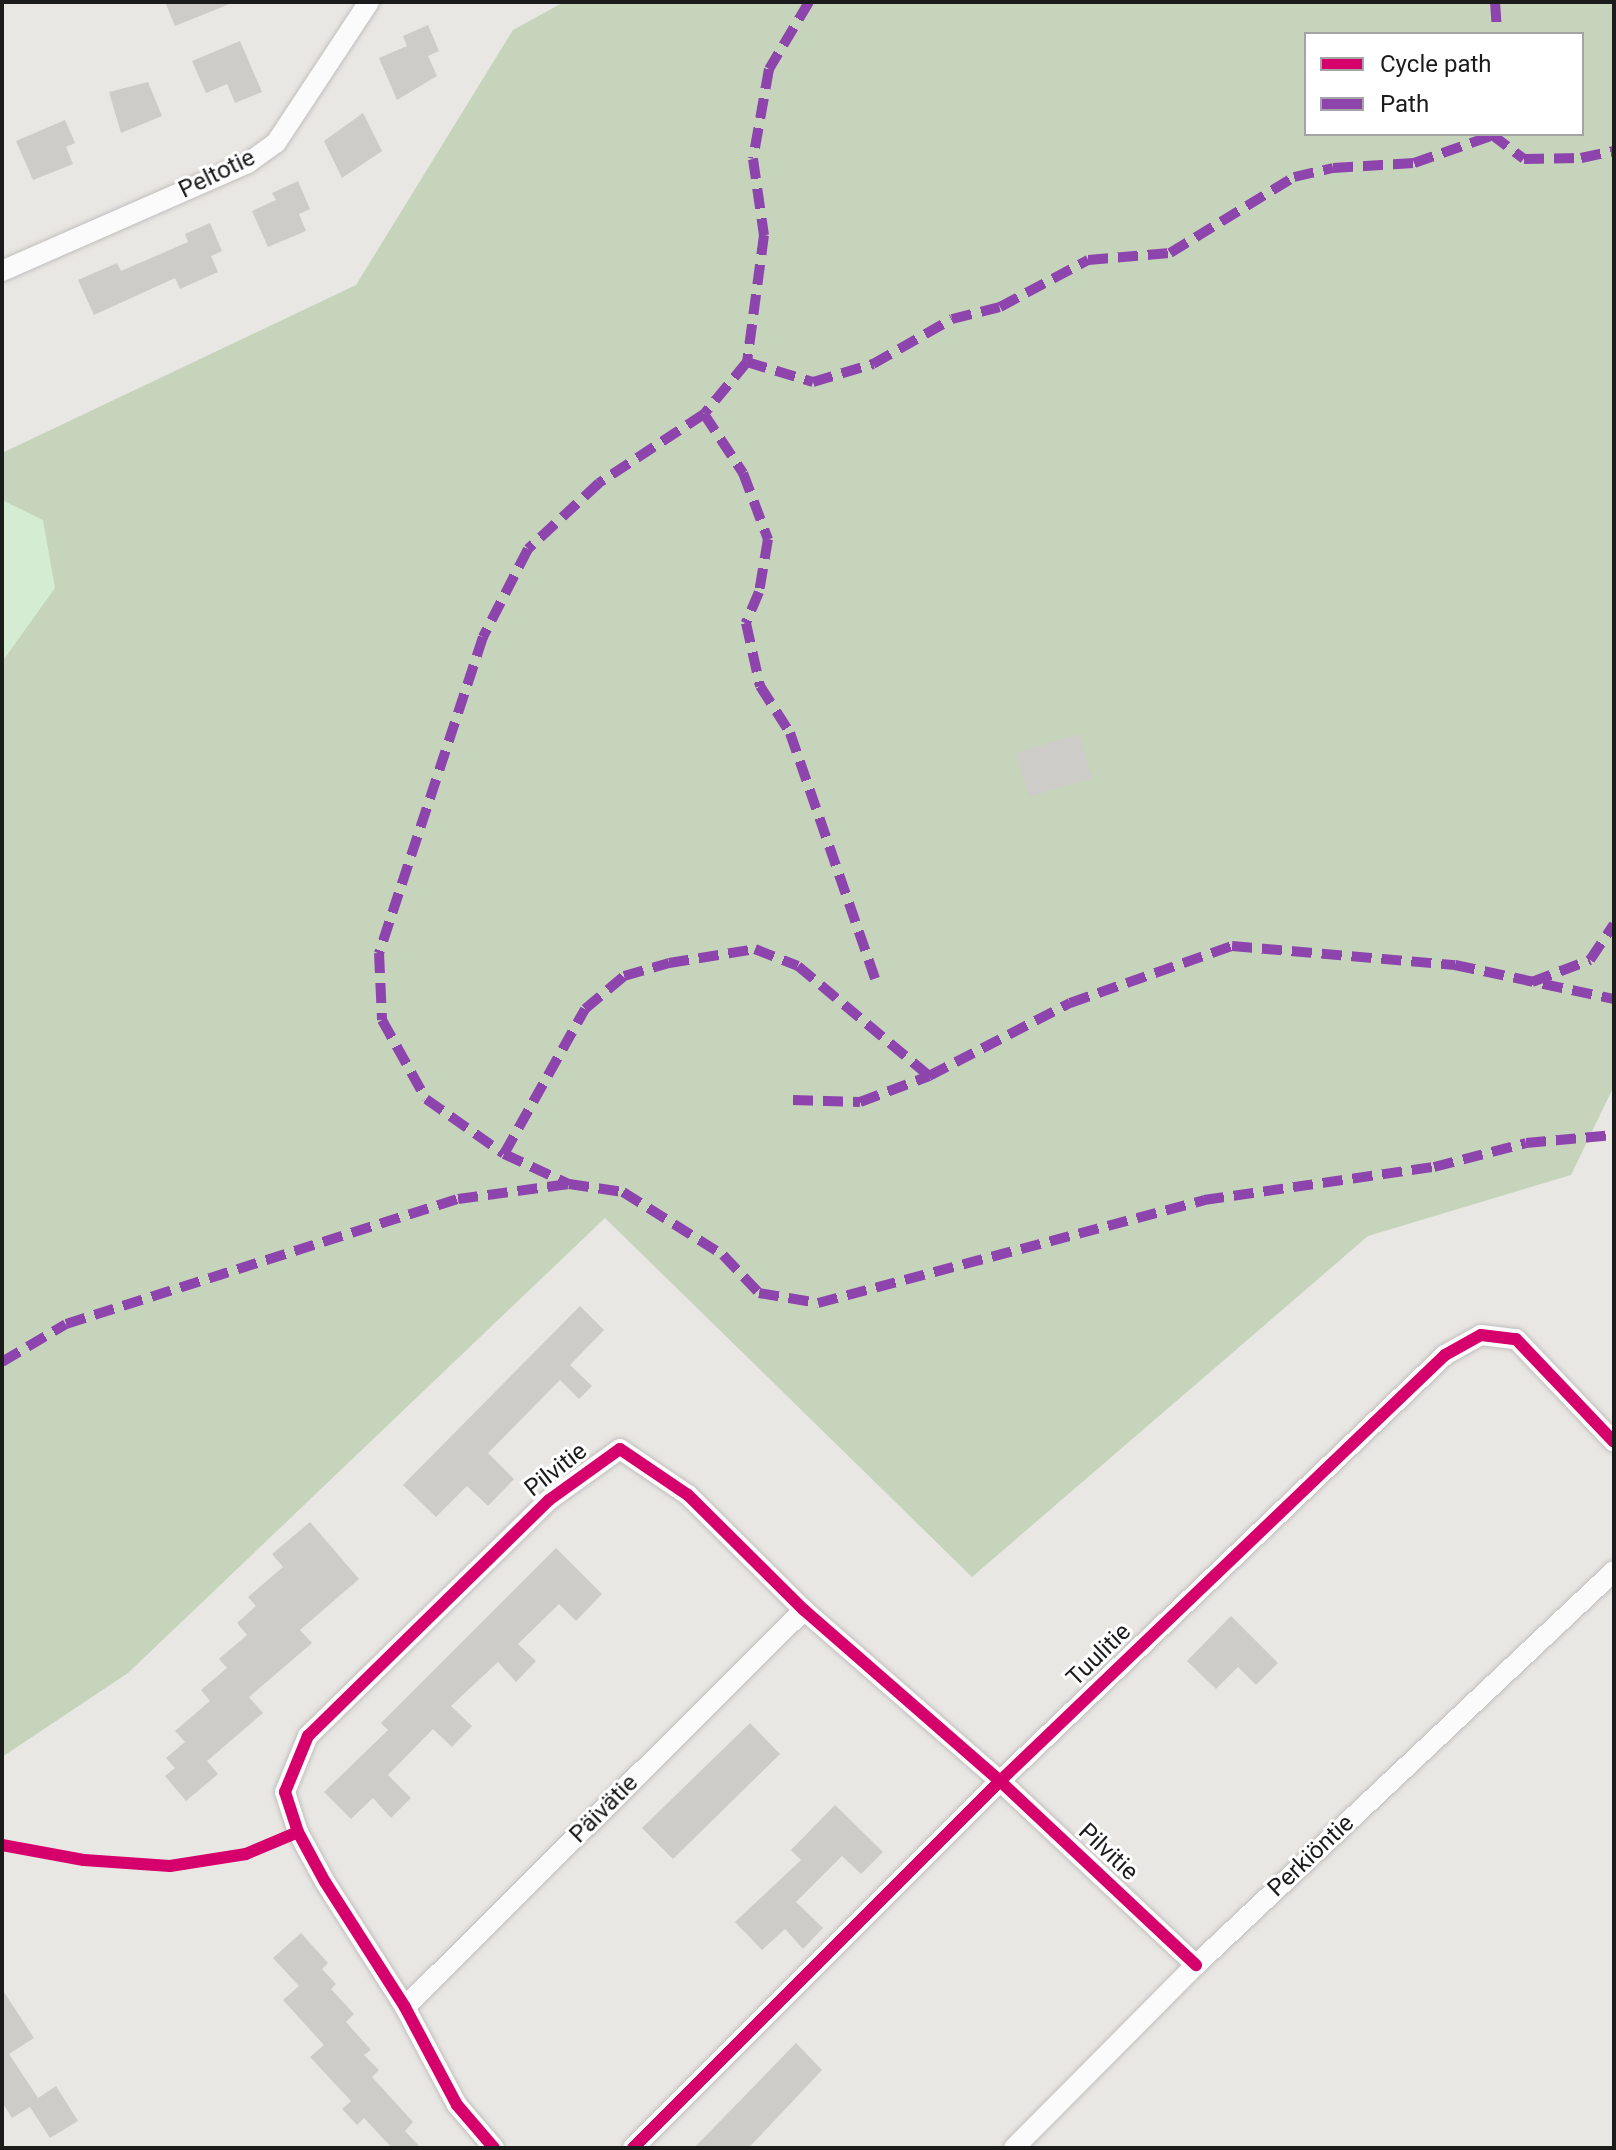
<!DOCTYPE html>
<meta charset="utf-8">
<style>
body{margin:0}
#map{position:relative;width:1616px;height:2150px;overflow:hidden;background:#e9e7e3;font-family:Roboto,sans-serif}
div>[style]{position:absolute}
.forest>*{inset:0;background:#c5d4bb}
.park>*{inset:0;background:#d4ecd2}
.building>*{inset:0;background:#ceccc9}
.roads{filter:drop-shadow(0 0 2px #c0bfbe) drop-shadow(0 0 2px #c0bfbe)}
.street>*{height:20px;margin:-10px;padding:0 10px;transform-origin:10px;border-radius:10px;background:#fcfbfb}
.quiet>*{height:10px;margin-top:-5px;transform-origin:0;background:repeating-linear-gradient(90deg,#8e44ad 0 20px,transparent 0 30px)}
.cycleway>*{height:12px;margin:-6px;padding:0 6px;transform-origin:6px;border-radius:6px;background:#d6006c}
span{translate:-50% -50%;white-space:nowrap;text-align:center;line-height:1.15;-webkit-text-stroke:6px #fff;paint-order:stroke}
.street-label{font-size:24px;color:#1b1b1b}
.frame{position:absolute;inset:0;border:4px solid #1b1b1b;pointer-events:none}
.legend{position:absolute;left:1304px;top:32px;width:280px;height:104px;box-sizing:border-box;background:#fff;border:2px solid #a4a4a4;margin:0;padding:10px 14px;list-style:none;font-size:24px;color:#1b1b1b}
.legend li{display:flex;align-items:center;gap:16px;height:40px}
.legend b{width:40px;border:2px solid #a4a4a4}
</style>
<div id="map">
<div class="forest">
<div style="clip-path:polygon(evenodd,564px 2px,1614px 2px,1614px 1086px,1571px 1175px,1368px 1236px,972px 1577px,605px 1218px,128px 1673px,2px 1757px,2px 453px,356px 285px,513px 30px,564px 2px,1306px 34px,1582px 34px,1582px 134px,1306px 134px,1306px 34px)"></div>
</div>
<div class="park">
<div style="clip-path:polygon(2px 500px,43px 520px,55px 588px,2px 662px)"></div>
</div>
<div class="building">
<div style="clip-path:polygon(165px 2px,232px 2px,232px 3px,175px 26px)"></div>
<div style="clip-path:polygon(428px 25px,439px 51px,428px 56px,437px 76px,397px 100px,379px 58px,407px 46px,403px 36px)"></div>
<div style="clip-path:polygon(240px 41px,262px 92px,235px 103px,227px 84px,206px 93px,192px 61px)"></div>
<div style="clip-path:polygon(148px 82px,162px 116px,121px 133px,109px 92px)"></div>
<div style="clip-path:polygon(363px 113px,382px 151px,342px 178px,324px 141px)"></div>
<div style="clip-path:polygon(65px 120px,75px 143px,66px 147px,73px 164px,33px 180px,16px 141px)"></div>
<div style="clip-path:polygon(298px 181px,310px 209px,299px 214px,306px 231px,268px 247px,252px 211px,276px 200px,272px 193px)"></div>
<div style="clip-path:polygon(210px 223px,222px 251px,211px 256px,218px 272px,180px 289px,175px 278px,94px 315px,78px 280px,117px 263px,121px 271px,188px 242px,185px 234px)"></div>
<div style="clip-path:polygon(1079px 734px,1092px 778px,1029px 797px,1016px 753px)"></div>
<div style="clip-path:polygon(580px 1306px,604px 1330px,570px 1365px,592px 1386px,579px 1399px,560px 1380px,488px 1453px,514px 1479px,488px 1506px,467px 1486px,436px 1517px,403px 1485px)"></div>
<div style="clip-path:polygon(310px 1522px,359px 1579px,300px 1630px,312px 1643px,249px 1697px,263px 1713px,207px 1761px,218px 1774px,186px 1801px,165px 1776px,175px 1768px,166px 1758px,185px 1742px,175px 1731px,210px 1701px,201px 1690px,227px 1668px,219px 1659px,247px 1635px,237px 1623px,256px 1606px,248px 1597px,283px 1567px,272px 1554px)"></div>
<div style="clip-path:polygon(556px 1548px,602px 1594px,576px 1621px,559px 1604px,518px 1644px,536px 1661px,516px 1682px,498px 1662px,451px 1706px,472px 1726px,452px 1747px,433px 1729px,388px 1775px,411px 1798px,391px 1818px,373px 1798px,351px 1819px,324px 1792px,388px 1730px,381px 1723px)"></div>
<div style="clip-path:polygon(1231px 1616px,1278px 1663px,1256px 1685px,1238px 1667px,1216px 1689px,1187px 1661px)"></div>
<div style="clip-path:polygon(750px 1723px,780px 1754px,673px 1859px,642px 1828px)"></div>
<div style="clip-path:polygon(835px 1805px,883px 1852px,861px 1874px,842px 1856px,796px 1902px,823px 1928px,803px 1949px,785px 1929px,762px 1950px,735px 1922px,801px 1860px,791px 1850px)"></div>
<div style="clip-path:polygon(301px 1933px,328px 1963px,322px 1969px,336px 1984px,331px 1989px,354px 2014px,346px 2022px,371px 2050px,364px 2055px,379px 2070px,372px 2077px,413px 2122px,405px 2131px,421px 2148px,392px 2148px,364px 2118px,357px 2125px,342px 2109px,351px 2101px,310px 2057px,324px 2045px,283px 2000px,299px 1986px,273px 1958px)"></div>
<div style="clip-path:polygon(2px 1989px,34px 2038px,9px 2054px,38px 2098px,56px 2086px,78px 2121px,50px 2138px,30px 2107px,12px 2118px,2px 2102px)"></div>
<div style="clip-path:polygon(796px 2043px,822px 2070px,758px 2138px,748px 2148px,694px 2148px)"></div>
</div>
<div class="roads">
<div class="street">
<div style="left:2px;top:271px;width:269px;rotate:-23.7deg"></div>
<div style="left:248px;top:163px;width:34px;rotate:-36deg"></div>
<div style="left:276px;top:143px;width:169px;rotate:-56.6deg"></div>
<div style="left:405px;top:2007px;width:563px;rotate:-44.86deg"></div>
<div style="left:494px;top:2148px;width:57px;rotate:-130.7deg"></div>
<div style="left:457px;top:2105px;width:111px;rotate:-118deg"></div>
<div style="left:405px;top:2007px;width:148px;rotate:-122.6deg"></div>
<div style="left:325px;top:1882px;width:57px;rotate:-118.4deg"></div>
<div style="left:298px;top:1832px;width:42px;rotate:-108deg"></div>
<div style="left:285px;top:1792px;width:61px;rotate:-67.7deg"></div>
<div style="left:308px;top:1736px;width:337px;rotate:-44.4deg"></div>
<div style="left:549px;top:1500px;width:87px;rotate:-35.7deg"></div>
<div style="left:620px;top:1449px;width:82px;rotate:34.1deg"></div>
<div style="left:688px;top:1495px;width:163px;rotate:44.8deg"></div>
<div style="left:804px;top:1610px;width:260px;rotate:41.1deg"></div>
<div style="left:1000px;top:1781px;width:269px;rotate:43.2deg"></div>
<div style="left:633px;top:2148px;width:519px;rotate:-45deg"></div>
<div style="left:1000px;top:1781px;width:616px;rotate:-43.75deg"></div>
<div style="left:1445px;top:1355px;width:41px;rotate:-29.1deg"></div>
<div style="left:1481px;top:1335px;width:35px;rotate:7deg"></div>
<div style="left:1516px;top:1339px;width:142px;rotate:46.4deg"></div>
<div style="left:1014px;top:2148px;width:258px;rotate:-45.2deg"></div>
<div style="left:1196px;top:1965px;width:574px;rotate:-43.31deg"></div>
</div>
</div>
<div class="quiet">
<div style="left:809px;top:2px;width:78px;rotate:120.8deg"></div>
<div style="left:769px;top:69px;width:91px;rotate:100.1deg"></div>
<div style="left:753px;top:159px;width:77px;rotate:81.8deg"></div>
<div style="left:764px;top:235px;width:128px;rotate:97.6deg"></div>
<div style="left:747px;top:362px;width:67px;rotate:129.6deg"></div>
<div style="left:704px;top:414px;width:126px;rotate:146.7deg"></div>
<div style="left:599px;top:483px;width:97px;rotate:137.1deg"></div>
<div style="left:528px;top:549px;width:99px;rotate:117.1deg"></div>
<div style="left:483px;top:637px;width:333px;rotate:108.2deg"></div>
<div style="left:379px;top:953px;width:67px;rotate:87.4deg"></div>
<div style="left:382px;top:1020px;width:90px;rotate:60.9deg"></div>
<div style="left:426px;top:1099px;width:95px;rotate:35.2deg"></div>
<div style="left:504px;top:1154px;width:72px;rotate:24.8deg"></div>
<div style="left:569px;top:1184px;width:55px;rotate:8.4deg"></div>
<div style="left:623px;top:1192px;width:118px;rotate:32.2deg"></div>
<div style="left:723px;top:1255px;width:52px;rotate:46.5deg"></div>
<div style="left:759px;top:1293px;width:60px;rotate:9.6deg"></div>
<div style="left:818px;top:1303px;width:400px;rotate:-14.9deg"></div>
<div style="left:1204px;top:1200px;width:232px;rotate:-8.2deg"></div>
<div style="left:1434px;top:1167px;width:95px;rotate:-14.6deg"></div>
<div style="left:1526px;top:1143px;width:88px;rotate:-5.2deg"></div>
<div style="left:1495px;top:2px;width:32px;rotate:86deg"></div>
<div style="left:1491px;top:134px;width:41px;rotate:37.1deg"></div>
<div style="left:1524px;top:159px;width:57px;rotate:-1deg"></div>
<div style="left:1581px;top:158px;width:34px;rotate:-12deg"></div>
<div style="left:747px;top:362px;width:69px;rotate:16.9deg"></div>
<div style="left:813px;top:382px;width:63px;rotate:-16.7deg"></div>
<div style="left:873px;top:364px;width:91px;rotate:-29.7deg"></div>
<div style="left:952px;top:319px;width:49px;rotate:-14deg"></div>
<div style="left:1000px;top:307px;width:100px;rotate:-28.1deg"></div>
<div style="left:1088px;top:260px;width:82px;rotate:-4.9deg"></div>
<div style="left:1170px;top:253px;width:145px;rotate:-31.5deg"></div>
<div style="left:1294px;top:177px;width:40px;rotate:-13deg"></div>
<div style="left:1333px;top:168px;width:81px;rotate:-3.5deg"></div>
<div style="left:1414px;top:163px;width:82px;rotate:-19.3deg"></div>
<div style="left:704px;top:414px;width:71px;rotate:56.5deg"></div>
<div style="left:743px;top:473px;width:71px;rotate:69.3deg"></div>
<div style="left:768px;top:539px;width:54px;rotate:99.6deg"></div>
<div style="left:759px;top:592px;width:34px;rotate:113deg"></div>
<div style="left:746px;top:623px;width:65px;rotate:77.5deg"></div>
<div style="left:760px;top:686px;width:56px;rotate:57.4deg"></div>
<div style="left:790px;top:733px;width:260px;rotate:70.9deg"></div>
<div style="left:1532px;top:982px;width:62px;rotate:-20.8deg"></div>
<div style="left:1590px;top:960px;width:43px;rotate:-56.3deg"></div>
<div style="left:793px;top:1100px;width:67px;rotate:1.7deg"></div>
<div style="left:860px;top:1102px;width:74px;rotate:-20.6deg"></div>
<div style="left:929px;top:1076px;width:159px;rotate:-27.4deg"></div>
<div style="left:1070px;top:1003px;width:172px;rotate:-19.4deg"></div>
<div style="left:1232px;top:946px;width:224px;rotate:4.9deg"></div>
<div style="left:1455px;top:965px;width:163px;rotate:12.1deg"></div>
<div style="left:504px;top:1154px;width:166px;rotate:-60.8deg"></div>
<div style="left:585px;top:1009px;width:51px;rotate:-40.2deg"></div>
<div style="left:624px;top:976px;width:47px;rotate:-16.1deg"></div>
<div style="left:669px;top:963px;width:87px;rotate:-9.2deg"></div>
<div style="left:755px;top:949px;width:46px;rotate:21.6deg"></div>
<div style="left:798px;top:966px;width:171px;rotate:40deg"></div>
<div style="left:2px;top:1362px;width:74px;rotate:-30.7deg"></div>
<div style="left:66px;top:1324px;width:411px;rotate:-17.7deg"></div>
<div style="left:458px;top:1199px;width:112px;rotate:-7.7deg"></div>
</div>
<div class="cycleway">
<div style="left:2px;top:1845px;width:83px;rotate:10.4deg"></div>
<div style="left:84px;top:1860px;width:86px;rotate:4deg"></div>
<div style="left:170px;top:1866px;width:77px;rotate:-9deg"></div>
<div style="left:246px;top:1854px;width:56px;rotate:-22.9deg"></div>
<div style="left:494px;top:2148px;width:57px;rotate:-130.7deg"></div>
<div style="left:457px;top:2105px;width:111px;rotate:-118deg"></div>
<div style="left:405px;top:2007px;width:148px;rotate:-122.6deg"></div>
<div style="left:325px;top:1882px;width:57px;rotate:-118.4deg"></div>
<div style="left:298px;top:1832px;width:42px;rotate:-108deg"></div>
<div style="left:285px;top:1792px;width:61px;rotate:-67.7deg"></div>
<div style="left:308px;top:1736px;width:337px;rotate:-44.4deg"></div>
<div style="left:549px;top:1500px;width:87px;rotate:-35.7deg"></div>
<div style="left:620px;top:1449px;width:82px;rotate:34.1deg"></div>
<div style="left:688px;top:1495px;width:163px;rotate:44.8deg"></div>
<div style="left:804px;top:1610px;width:260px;rotate:41.1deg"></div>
<div style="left:1000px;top:1781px;width:269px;rotate:43.2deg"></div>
<div style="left:633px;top:2148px;width:519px;rotate:-45deg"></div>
<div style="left:1000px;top:1781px;width:616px;rotate:-43.75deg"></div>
<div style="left:1445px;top:1355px;width:41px;rotate:-29.1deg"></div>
<div style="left:1481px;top:1335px;width:35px;rotate:7deg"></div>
<div style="left:1516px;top:1339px;width:142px;rotate:46.4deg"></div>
</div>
<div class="street-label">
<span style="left:217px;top:174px;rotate:-26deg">Peltotie</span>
<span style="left:556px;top:1470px;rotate:-38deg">Pilvitie</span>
<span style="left:1099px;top:1655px;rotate:-44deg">Tuulitie</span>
<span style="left:604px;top:1809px;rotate:-45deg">Päivätie</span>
<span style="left:1108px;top:1852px;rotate:43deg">Pilvitie</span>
<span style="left:1311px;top:1856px;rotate:-43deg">Perkiöntie</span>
</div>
<div class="frame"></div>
<ul class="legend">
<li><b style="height:10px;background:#d6006c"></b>Cycle path</li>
<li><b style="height:10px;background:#8e44ad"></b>Path</li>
</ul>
</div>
